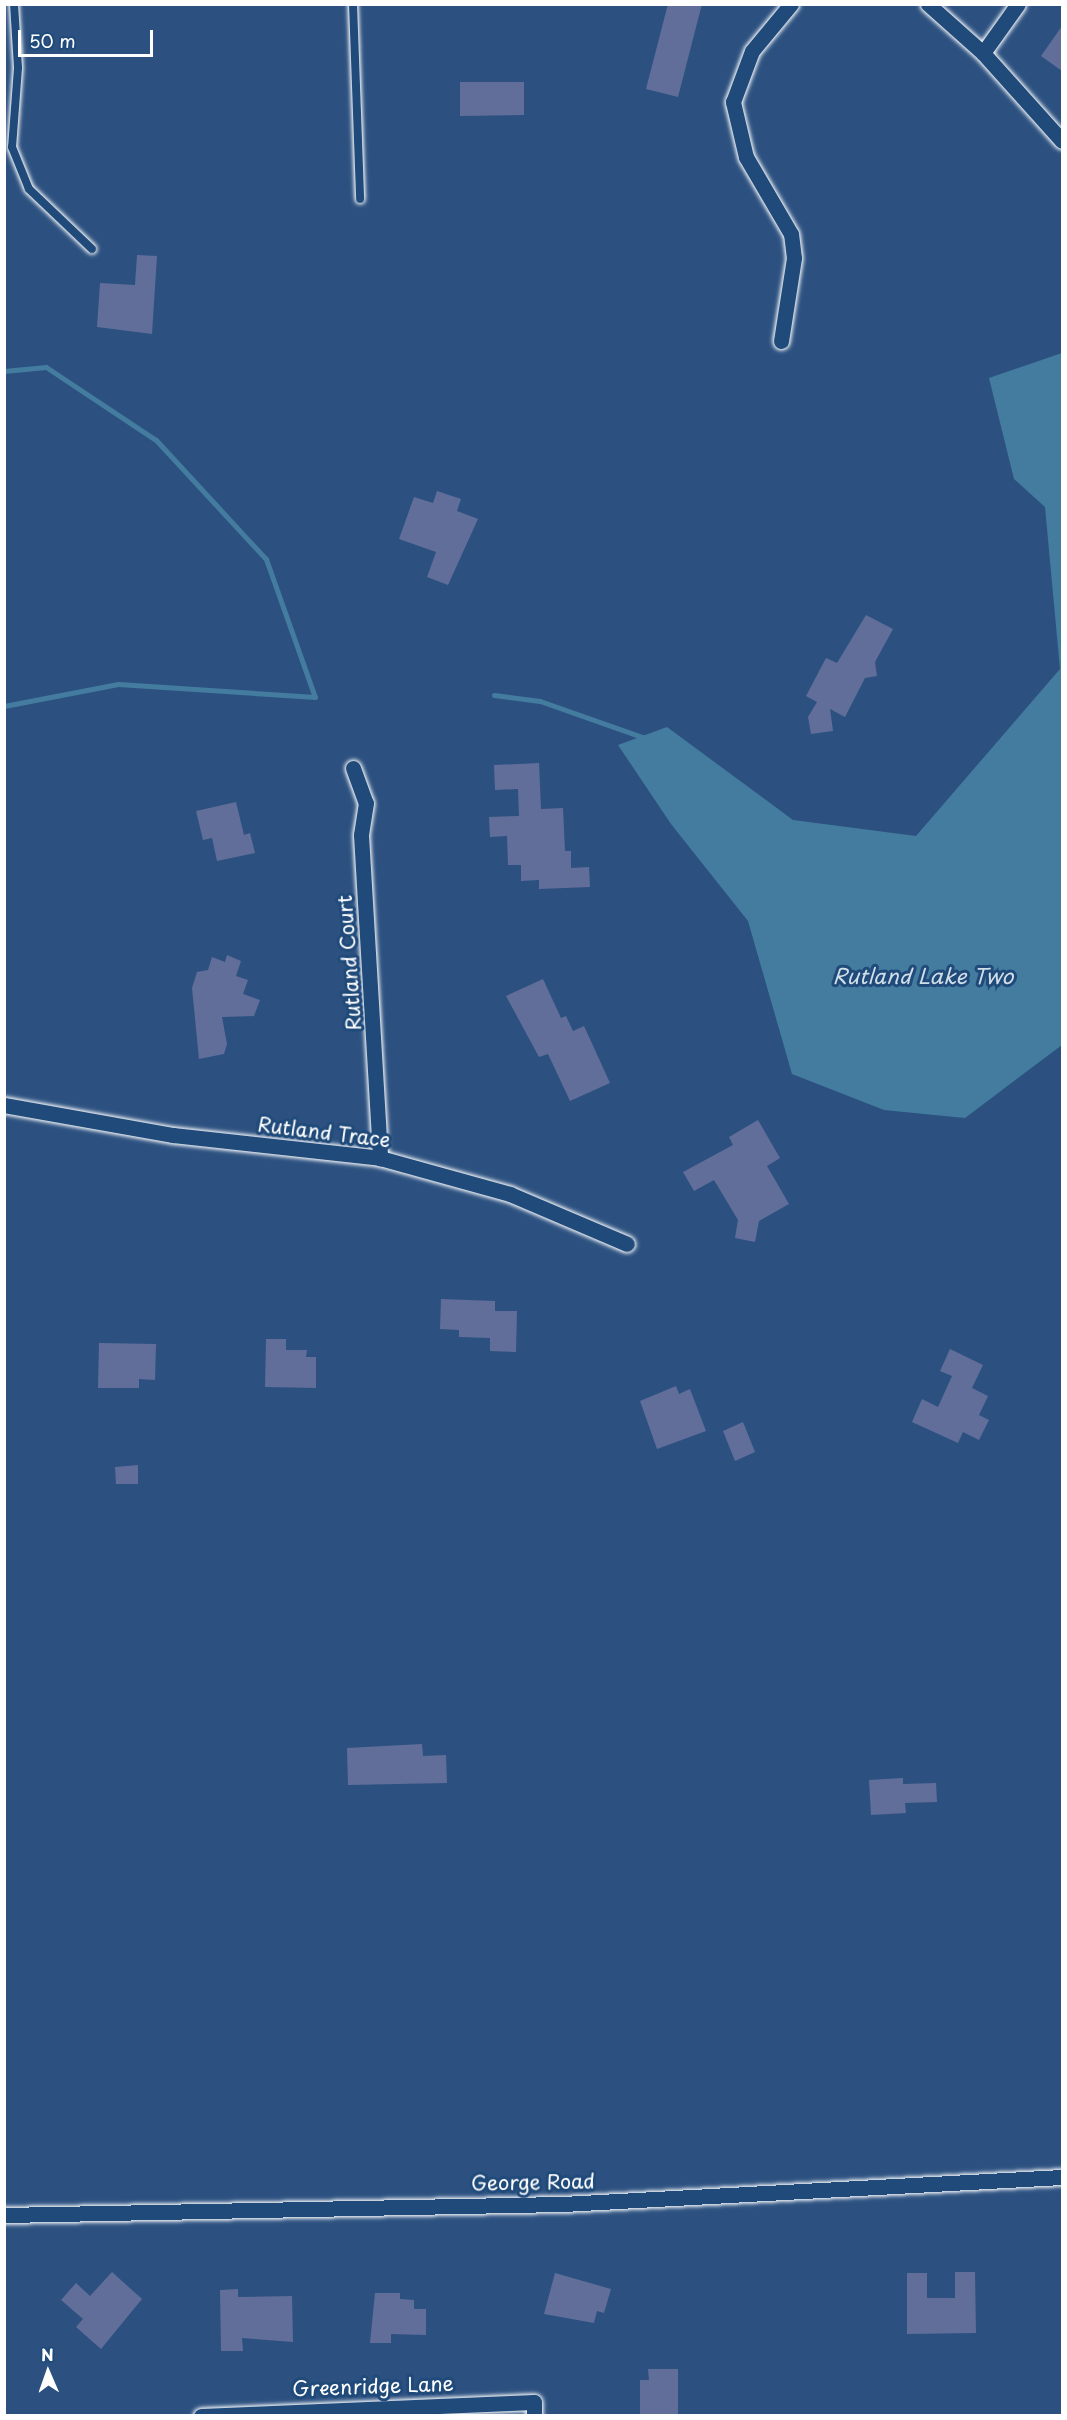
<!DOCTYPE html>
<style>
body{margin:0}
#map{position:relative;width:1067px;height:2420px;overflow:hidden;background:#2c5180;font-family:"Playpen Sans",sans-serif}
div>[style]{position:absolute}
.water>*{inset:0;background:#447c9f}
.stream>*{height:5px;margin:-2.5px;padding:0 2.5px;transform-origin:2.5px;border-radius:2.5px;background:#447c9f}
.building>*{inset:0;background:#616e9a}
.roads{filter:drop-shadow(0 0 2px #fff) drop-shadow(0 0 2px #fff)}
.lane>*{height:8px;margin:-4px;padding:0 4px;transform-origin:4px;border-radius:4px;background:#1f4a7a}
.street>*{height:15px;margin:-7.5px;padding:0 7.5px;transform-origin:7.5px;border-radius:7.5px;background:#1f4a7a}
span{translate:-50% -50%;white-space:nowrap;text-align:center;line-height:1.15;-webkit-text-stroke:6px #1f4a7a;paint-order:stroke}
.street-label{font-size:20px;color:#fff}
.water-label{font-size:21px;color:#d0dee7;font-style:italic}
.frame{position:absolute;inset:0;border:6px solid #fff;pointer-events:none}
.north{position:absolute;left:18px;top:2342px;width:60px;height:60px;-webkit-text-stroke:4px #1f4a7a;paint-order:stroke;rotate:358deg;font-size:16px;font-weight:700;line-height:24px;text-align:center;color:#fff}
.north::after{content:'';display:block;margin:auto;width:21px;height:27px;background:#fff;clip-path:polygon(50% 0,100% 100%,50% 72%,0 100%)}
.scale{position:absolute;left:18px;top:30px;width:135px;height:27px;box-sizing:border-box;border:3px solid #fff;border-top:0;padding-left:8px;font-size:18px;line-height:21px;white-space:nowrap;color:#fff;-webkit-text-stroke:4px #1f4a7a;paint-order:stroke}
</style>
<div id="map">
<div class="water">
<div style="clip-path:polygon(1062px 353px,1062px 1045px,965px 1118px,884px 1110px,792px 1074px,748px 921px,671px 824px,618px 745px,667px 727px,793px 820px,916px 836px,1060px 669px,1045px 507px,1014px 479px,989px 378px)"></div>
</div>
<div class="stream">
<div style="left:4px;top:371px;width:42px;rotate:-5.4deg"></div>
<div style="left:46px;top:367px;width:132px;rotate:33.6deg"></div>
<div style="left:156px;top:440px;width:162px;rotate:47.3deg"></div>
<div style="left:266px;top:559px;width:146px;rotate:70.5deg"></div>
<div style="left:315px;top:697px;width:197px;rotate:-176.2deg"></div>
<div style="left:118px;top:684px;width:116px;rotate:169.1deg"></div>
<div style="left:494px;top:695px;width:46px;rotate:7.4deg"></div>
<div style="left:540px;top:701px;width:114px;rotate:19.4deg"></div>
</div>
<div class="building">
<div style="clip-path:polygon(668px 4px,702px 4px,678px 97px,646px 89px)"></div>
<div style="clip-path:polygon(1062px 26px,1062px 71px,1041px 56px)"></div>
<div style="clip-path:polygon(460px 82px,524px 82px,524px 115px,460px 116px)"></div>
<div style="clip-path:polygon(137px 255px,157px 256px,152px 334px,97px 327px,100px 283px,135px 285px)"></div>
<div style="clip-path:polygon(437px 491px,461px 499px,457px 511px,478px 519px,448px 585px,427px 577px,436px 552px,399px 539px,414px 497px,433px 503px)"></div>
<div style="clip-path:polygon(866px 615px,893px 629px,875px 662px,877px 676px,865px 678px,845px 717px,830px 709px,833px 731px,811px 734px,808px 717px,817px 702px,806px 696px,826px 658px,837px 663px)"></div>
<div style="clip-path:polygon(539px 763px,541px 809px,563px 808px,565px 851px,571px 851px,571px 868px,589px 867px,590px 887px,539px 889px,539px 880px,521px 881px,521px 865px,508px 865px,507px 836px,490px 837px,489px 817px,519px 816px,518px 789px,495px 790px,494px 765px)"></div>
<div style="clip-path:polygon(236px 802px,244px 835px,250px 833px,255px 853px,217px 861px,212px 838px,203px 840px,196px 811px)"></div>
<div style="clip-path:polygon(227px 955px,241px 961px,236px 976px,248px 980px,243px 994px,260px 1000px,254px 1016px,222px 1017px,227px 1044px,224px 1054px,199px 1059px,192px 988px,197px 972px,208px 970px,212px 957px,225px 962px)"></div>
<div style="clip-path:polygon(543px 979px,561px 1018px,566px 1016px,573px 1031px,584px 1026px,610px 1083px,570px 1101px,548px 1054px,539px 1057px,506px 996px)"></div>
<div style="clip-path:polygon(758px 1120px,780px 1158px,767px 1166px,789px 1204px,759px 1221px,755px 1242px,735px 1238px,738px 1220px,714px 1180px,694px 1191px,683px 1172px,733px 1145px,729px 1137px)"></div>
<div style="clip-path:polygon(441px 1299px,495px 1301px,495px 1311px,517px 1311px,516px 1352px,490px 1351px,490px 1338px,459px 1337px,459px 1330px,440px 1329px)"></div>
<div style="clip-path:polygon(266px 1339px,286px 1339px,286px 1350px,307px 1350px,306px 1357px,316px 1357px,316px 1388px,265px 1387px)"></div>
<div style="clip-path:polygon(99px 1343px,156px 1344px,155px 1380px,139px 1379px,139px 1388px,98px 1388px)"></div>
<div style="clip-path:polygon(950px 1349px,983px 1365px,972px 1388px,988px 1396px,979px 1415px,989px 1420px,979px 1440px,963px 1432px,958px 1443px,912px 1422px,922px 1399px,938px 1407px,952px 1376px,940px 1371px)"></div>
<div style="clip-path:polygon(676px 1386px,679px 1394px,690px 1389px,706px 1431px,657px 1449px,640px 1401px)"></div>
<div style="clip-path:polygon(743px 1422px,755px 1452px,735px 1461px,723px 1431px)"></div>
<div style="clip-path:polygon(138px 1465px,138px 1484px,116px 1484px,115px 1467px)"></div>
<div style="clip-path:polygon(422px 1744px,423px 1756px,446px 1755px,447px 1783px,348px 1785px,347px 1748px)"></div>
<div style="clip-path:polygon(903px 1778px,903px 1784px,936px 1783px,937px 1802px,905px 1803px,906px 1813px,871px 1815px,869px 1780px)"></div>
<div style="clip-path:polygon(112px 2272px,142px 2299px,101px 2349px,76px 2327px,83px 2319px,61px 2300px,76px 2283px,90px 2296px)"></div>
<div style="clip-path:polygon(955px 2272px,975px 2272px,976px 2333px,907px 2334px,907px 2273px,927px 2273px,927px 2298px,955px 2298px)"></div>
<div style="clip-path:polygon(555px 2273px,611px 2289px,604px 2313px,597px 2311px,594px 2323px,544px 2314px)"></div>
<div style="clip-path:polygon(238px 2289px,238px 2297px,292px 2296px,293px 2342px,242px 2338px,243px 2351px,221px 2351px,220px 2290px)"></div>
<div style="clip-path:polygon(375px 2293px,400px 2293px,400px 2299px,414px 2300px,414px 2309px,426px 2309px,426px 2335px,391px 2334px,391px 2343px,370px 2343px)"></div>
<div style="clip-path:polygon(648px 2369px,678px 2369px,678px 2415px,640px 2415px,640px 2380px,649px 2380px)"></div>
</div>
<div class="roads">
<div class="lane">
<div style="left:14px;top:4px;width:64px;rotate:86.4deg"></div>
<div style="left:18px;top:68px;width:79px;rotate:94.3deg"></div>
<div style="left:12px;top:147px;width:45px;rotate:68deg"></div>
<div style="left:29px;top:189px;width:87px;rotate:43.6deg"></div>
<div style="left:353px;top:4px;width:195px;rotate:87.9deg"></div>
</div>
<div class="street">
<div style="left:928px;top:4px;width:74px;rotate:41.7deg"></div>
<div style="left:983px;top:53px;width:118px;rotate:48.1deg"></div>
<div style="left:983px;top:53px;width:60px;rotate:-54.5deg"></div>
<div style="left:781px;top:341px;width:84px;rotate:-81.1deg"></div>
<div style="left:794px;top:258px;width:24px;rotate:-97deg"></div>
<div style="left:791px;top:234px;width:89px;rotate:-120.3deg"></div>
<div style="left:746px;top:157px;width:57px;rotate:-103.3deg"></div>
<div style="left:733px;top:102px;width:54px;rotate:-69.6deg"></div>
<div style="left:752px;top:51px;width:61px;rotate:-50.3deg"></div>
<div style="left:353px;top:768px;width:37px;rotate:70deg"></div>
<div style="left:366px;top:803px;width:32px;rotate:99deg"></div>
<div style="left:361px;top:835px;width:324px;rotate:86.6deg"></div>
<div style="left:4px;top:1105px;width:172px;rotate:10.1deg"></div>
<div style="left:173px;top:1135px;width:208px;rotate:6.3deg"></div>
<div style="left:380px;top:1158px;width:135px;rotate:15.5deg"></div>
<div style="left:510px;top:1194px;width:127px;rotate:23.1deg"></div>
<div style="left:4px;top:2215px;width:559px;rotate:-1.13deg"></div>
<div style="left:563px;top:2204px;width:500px;rotate:-3.1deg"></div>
<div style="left:201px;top:2416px;width:333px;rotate:-2.4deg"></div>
<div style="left:534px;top:2402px;width:14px;rotate:90deg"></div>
</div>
</div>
<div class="street-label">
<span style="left:349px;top:963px;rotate:-94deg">Rutland Court</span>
<span style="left:324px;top:1132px;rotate:7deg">Rutland Trace</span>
<span style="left:533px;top:2182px;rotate:-1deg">George Road</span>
<span style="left:373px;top:2386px;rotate:-2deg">Greenridge Lane</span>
</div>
<div class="water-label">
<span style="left:923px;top:975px">Rutland Lake Two</span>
</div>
<div class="frame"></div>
<div class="north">N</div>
<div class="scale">50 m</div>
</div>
